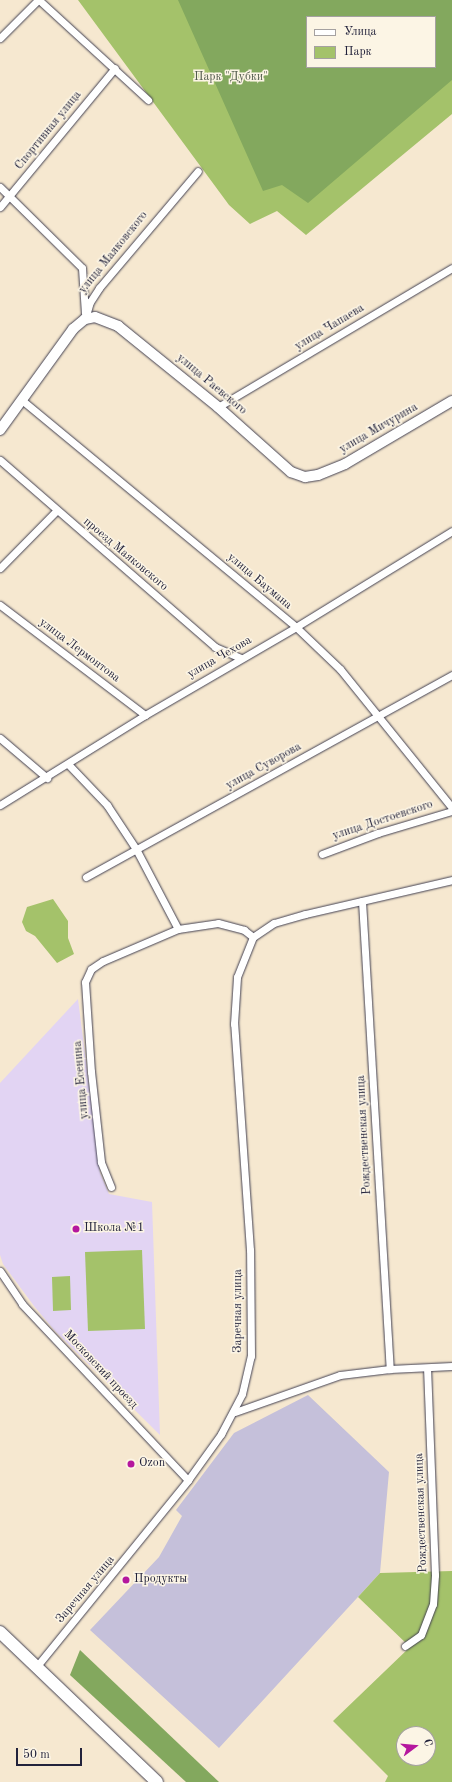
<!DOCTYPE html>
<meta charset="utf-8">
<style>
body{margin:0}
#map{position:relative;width:452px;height:1782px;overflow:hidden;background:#f6e8d0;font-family:"Old Standard TT",serif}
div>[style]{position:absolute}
.built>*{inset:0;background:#e2d4f3}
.industrial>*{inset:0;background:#c5c0da}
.green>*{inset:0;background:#a4c26a}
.forest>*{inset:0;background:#83a85e}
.roads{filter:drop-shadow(0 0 1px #424051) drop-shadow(0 0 1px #424051)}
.street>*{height:7px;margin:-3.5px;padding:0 3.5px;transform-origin:3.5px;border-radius:3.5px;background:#fff}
.secondary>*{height:10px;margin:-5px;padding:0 5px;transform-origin:5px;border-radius:5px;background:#fff}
.primary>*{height:12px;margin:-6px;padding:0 6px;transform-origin:6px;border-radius:6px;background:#fff}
.dots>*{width:11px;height:11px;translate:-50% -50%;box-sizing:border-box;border:2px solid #fcf5e5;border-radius:50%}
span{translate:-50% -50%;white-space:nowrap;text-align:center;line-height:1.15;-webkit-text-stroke:3px #fcf5e5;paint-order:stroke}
.park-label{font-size:12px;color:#505a4b}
.street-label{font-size:12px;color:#22223b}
.poi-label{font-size:12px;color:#22223b}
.left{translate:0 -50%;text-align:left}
.legend{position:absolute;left:306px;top:16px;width:130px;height:52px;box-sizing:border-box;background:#fcf5e5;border:1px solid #a5a1a1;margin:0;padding:5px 7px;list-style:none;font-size:12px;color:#22223b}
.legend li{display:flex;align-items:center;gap:8px;height:20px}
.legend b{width:20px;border:1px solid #a5a1a1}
.north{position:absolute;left:396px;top:1726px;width:40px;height:40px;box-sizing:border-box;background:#fcf5e5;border:1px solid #a5a1a1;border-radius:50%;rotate:74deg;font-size:11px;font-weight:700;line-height:16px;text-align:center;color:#22223b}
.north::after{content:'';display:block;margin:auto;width:14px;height:18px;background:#b5179e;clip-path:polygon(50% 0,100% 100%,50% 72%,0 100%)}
.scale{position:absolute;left:16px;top:1748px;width:66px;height:18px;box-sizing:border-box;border:2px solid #22223b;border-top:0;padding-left:5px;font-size:12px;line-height:14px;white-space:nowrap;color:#22223b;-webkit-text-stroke:3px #fcf5e5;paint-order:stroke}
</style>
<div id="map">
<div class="built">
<div style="clip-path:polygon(78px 999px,100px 1173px,109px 1194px,152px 1202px,160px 1435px,55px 1331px,34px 1306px,3px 1264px,0 1255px,0 1083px)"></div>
</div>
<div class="industrial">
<div style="clip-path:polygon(308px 1395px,389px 1472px,380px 1573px,219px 1748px,90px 1630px,159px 1557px,182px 1516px,176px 1510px,234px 1433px)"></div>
</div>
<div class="green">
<div style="clip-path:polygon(evenodd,78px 0,452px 0,452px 114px,306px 235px,277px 211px,250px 224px,229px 205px,78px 0,307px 17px,435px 17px,435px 67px,307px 67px,307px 17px)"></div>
<div style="clip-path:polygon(53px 899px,68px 921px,68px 938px,74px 954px,57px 963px,35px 936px,26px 931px,22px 922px,27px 907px)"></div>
<div style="clip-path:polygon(142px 1250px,145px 1329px,88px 1331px,85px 1252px)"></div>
<div style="clip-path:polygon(70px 1276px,71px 1310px,53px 1311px,52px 1277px)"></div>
<div style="clip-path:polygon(evenodd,452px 1571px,452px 1782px,385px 1782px,388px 1776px,333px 1721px,410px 1647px,358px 1597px,380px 1573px,452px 1571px,404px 1734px,428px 1734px,428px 1758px,404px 1758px,404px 1734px)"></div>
</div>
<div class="forest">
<div style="clip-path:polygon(evenodd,178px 0,452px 0,452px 80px,308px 203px,282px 185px,263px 191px,178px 0,307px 17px,435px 17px,435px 67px,307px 67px,307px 17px)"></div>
<div style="clip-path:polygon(80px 1650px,219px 1782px,186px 1782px,70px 1675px)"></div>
</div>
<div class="roads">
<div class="street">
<div style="left:39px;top:0;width:148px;rotate:42.5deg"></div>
<div style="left:0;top:38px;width:54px;rotate:-45deg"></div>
<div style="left:0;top:187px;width:115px;rotate:44.6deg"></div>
<div style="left:82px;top:268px;width:45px;rotate:86.2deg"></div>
<div style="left:0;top:207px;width:180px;rotate:-50.4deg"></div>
<div style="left:85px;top:319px;width:18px;rotate:-74deg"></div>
<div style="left:90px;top:302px;width:17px;rotate:-57deg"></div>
<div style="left:99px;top:288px;width:153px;rotate:-49.8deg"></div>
<div style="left:23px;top:401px;width:354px;rotate:39.6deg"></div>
<div style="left:296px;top:627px;width:61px;rotate:43.7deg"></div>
<div style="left:340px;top:669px;width:179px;rotate:51.1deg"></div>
<div style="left:218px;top:407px;width:272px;rotate:-30.7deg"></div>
<div style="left:0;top:460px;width:285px;rotate:41deg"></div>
<div style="left:215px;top:647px;width:28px;rotate:23deg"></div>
<div style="left:0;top:568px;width:80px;rotate:-45.5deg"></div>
<div style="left:0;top:605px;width:182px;rotate:37.2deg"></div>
<div style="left:0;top:738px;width:62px;rotate:40.4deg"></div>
<div style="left:68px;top:764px;width:57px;rotate:46.4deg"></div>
<div style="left:107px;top:805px;width:53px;rotate:56.6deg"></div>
<div style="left:136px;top:849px;width:90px;rotate:62.3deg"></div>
<div style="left:0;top:805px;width:171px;rotate:-31.8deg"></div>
<div style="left:145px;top:715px;width:175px;rotate:-30.2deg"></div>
<div style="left:296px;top:627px;width:183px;rotate:-31.6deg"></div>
<div style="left:322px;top:854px;width:60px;rotate:-20.6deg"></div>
<div style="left:378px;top:833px;width:77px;rotate:-16.6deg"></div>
<div style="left:86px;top:877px;width:418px;rotate:-28.9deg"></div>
<div style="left:362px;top:901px;width:469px;rotate:86.6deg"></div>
<div style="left:253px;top:937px;width:25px;rotate:-34deg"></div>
<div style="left:274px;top:923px;width:32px;rotate:-16deg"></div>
<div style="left:305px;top:914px;width:151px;rotate:-13deg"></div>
<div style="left:111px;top:1187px;width:27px;rotate:-112deg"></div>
<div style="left:101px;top:1162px;width:91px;rotate:-96.3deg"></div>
<div style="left:91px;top:1072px;width:90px;rotate:-93.8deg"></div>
<div style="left:85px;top:982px;width:14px;rotate:-65deg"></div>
<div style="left:91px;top:969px;width:14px;rotate:-34deg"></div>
<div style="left:103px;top:961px;width:82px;rotate:-23.1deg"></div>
<div style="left:178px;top:929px;width:40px;rotate:-8.5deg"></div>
<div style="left:218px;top:923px;width:27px;rotate:15deg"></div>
<div style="left:244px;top:930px;width:11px;rotate:38deg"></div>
<div style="left:0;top:1271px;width:40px;rotate:56deg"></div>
<div style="left:22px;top:1304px;width:242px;rotate:46.7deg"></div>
<div style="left:235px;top:1412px;width:111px;rotate:-19.4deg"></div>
<div style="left:340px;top:1375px;width:50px;rotate:-6.8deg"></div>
<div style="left:390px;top:1369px;width:62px;rotate:-2.8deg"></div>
<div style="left:405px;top:1646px;width:19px;rotate:-35deg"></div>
<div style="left:421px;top:1635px;width:33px;rotate:-69deg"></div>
<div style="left:433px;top:1604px;width:29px;rotate:-86deg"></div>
<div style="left:435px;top:1575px;width:207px;rotate:-92.2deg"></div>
<div style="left:37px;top:1666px;width:240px;rotate:-50.9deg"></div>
<div style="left:188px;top:1480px;width:57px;rotate:-54.3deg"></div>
<div style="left:221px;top:1434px;width:45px;rotate:-62.3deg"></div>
<div style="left:242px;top:1394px;width:39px;rotate:-77deg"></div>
<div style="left:251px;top:1356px;width:106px;rotate:-90.5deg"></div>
<div style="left:250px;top:1250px;width:227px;rotate:-94deg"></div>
<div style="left:234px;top:1024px;width:47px;rotate:-86.3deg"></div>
<div style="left:237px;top:977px;width:43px;rotate:-68.2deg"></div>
</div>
<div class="secondary">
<div style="left:0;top:430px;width:125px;rotate:-54.1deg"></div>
<div style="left:73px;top:329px;width:16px;rotate:-40deg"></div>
<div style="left:85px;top:319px;width:10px;rotate:-11deg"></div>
<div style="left:95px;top:317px;width:25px;rotate:21deg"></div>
<div style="left:118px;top:326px;width:129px;rotate:39deg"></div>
<div style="left:218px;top:407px;width:98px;rotate:41.7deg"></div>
<div style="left:291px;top:472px;width:15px;rotate:20deg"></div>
<div style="left:305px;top:477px;width:13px;rotate:-9deg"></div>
<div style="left:318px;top:475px;width:29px;rotate:-22deg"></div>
<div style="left:345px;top:464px;width:124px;rotate:-30.5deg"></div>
</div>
<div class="primary">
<div style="left:0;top:1632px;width:217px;rotate:43.7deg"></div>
</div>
</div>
<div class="dots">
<div style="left:76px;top:1229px;background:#b5179e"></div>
<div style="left:131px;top:1464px;background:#b5179e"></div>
<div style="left:126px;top:1580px;background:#b5179e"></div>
</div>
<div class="park-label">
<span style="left:231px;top:78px">Парк "Дубки"</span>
</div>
<div class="street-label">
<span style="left:49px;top:131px;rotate:-51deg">Спортивная улица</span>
<span style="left:114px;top:253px;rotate:-51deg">улица Маяковского</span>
<span style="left:330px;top:328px;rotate:-31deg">улица Чапаева</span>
<span style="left:211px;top:385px;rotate:40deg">улица Раевского</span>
<span style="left:379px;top:429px;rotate:-30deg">улица Мичурина</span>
<span style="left:125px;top:555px;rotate:40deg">проезд Маяковского</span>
<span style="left:259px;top:582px;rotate:40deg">улица Баумана</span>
<span style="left:79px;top:651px;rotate:37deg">улица Лермонтова</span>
<span style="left:220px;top:658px;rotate:-30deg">улица Чехова</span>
<span style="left:264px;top:767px;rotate:-29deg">улица Суворова</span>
<span style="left:383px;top:821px;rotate:-18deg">улица Достоевского</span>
<span style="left:82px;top:1080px;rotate:-95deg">улица Есенина</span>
<span style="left:365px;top:1135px;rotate:-93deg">Рождественская улица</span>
<span style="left:239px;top:1311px;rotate:-90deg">Заречная улица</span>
<span style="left:100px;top:1370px;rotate:47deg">Московский проезд</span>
<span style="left:422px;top:1513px;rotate:-92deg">Рождественская улица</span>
<span style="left:86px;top:1590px;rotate:-50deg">Заречная улица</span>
</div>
<div class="poi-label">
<span class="left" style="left:84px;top:1229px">Школа №1</span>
<span class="left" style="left:139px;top:1464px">Ozon</span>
<span class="left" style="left:134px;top:1580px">Продукты</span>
</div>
<ul class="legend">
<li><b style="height:5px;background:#fff"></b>Улица</li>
<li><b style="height:11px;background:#a4c26a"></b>Парк</li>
</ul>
<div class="north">С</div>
<div class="scale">50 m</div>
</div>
